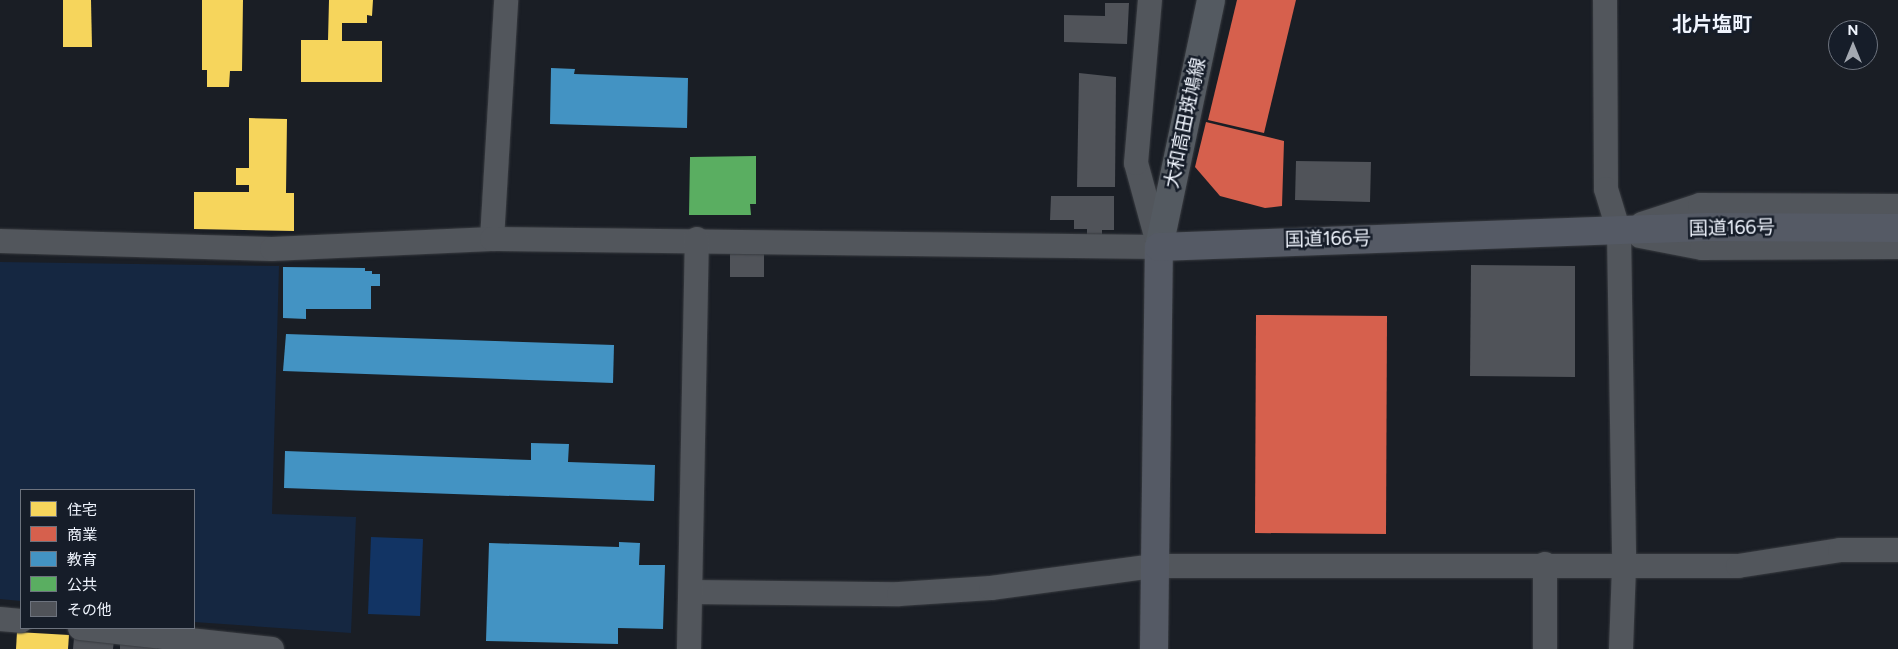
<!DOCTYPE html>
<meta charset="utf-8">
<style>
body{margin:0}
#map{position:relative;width:1898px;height:649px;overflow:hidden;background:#1a1e25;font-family:Figtree,"Noto Sans JP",sans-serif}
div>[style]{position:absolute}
.green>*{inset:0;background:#152741}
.water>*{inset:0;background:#123464}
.homes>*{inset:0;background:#f6d55c}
.shops>*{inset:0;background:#d6604d}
.schools>*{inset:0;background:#4393c3}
.public>*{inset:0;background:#5aae61}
.building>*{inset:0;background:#505359}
.roads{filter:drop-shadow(0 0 1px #383b40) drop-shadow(0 0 1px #383b40)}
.street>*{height:24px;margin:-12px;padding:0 12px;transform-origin:12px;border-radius:12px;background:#52565c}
.primary>*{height:28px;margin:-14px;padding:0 14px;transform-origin:14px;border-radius:14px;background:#545a61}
.highway>*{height:28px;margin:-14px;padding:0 14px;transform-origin:14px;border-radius:14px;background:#555a65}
span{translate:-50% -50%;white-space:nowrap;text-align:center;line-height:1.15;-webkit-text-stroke:5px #161d29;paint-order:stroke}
.street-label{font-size:19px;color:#eff4fd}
.neighbourhood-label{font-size:20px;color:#eff4fd;font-weight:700}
.legend{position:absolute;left:20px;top:489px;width:175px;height:140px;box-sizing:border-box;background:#161d29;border:1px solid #6d737e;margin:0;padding:6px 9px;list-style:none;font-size:15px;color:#eff4fd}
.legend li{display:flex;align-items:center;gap:10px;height:25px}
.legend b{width:25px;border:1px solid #6d737e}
.north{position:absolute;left:1828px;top:20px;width:50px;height:50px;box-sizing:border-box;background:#161d29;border:1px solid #6d737e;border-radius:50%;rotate:0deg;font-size:14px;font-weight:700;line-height:20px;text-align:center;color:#eff4fd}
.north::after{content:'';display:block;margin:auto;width:18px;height:22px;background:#a4a9b1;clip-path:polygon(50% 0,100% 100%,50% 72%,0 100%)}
</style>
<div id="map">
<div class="green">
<div style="clip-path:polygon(0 262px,279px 266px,272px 514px,356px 517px,351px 633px,194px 622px,194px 490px,21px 490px,21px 601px,0 599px)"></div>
</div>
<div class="water">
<div style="clip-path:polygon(371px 537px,423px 539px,420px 616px,368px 614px)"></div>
</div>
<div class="homes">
<div style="clip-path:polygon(63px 0,91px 0,92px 47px,63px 47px)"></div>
<div style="clip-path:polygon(202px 0,243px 0,242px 71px,230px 71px,229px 87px,207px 87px,207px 70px,202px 70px)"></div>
<div style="clip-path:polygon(329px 0,373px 0,372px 16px,367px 15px,367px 23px,342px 23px,342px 41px,382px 41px,382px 82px,301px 82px,301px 40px,328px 40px)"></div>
<div style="clip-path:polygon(249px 118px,287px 119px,286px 193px,294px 193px,294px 231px,194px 229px,194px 192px,249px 192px,249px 185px,236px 185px,236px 168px,249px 168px)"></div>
<div style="clip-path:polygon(17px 632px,69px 635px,68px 649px,16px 649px)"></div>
</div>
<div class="shops">
<div style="clip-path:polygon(1237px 0,1296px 0,1264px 133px,1208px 120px)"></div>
<div style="clip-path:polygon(1206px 122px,1284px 141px,1282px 206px,1265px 208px,1220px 196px,1195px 167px)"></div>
<div style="clip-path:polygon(1256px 315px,1387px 316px,1386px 534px,1255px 533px)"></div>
</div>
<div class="schools">
<div style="clip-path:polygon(551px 68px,575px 69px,574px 74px,688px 78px,687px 128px,550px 124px)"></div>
<div style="clip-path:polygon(283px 267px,365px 268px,365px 271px,372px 271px,372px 274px,380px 274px,380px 286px,371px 286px,371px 309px,306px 309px,306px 319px,283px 318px)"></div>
<div style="clip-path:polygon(286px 334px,614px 345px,613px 383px,283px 371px)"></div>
<div style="clip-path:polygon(531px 443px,569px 444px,568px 462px,655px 465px,654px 501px,284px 488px,285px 451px,531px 460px)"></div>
<div style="clip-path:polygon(619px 542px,640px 543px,639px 565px,665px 565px,663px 629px,618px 628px,618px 644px,486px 641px,489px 543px,619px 547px)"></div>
</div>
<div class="public">
<div style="clip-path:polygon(756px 156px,756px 204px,750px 204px,751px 215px,689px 215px,690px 157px)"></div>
</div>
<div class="building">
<div style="clip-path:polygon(1105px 3px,1129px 3px,1127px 44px,1064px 42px,1064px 15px,1105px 16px)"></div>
<div style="clip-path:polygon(1079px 73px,1116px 77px,1115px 187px,1077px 187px)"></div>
<div style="clip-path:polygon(1296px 161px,1371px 162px,1370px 202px,1295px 200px)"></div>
<div style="clip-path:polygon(1051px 196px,1114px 196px,1114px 230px,1102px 230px,1102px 240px,1087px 240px,1087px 229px,1074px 229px,1074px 220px,1050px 220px)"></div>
<div style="clip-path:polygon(730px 247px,764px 248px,764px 277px,730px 277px)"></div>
<div style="clip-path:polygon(1471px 265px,1575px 266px,1575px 377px,1470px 376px)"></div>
<div style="clip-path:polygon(74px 638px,114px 640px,113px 649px,73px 649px)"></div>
<div style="clip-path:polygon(120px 642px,157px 643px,157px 649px,120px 649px)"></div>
</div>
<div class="roads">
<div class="street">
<div style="left:1605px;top:0;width:189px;rotate:89.7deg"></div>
<div style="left:1606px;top:189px;width:45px;rotate:73.2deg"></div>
<div style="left:1619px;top:232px;width:335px;rotate:89.1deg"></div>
<div style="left:1624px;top:567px;width:82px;rotate:92.1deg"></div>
<div style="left:1642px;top:224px;width:61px;rotate:-18.1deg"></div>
<div style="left:1700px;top:205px;width:198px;rotate:0.3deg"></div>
<div style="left:1640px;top:236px;width:63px;rotate:11deg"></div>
<div style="left:1702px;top:248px;width:196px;rotate:-0.3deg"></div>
<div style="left:492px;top:239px;width:239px;rotate:-86.6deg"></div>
<div style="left:0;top:241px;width:272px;rotate:1.7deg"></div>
<div style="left:272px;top:249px;width:220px;rotate:-2.6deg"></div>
<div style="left:492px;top:239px;width:667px;rotate:0.69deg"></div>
<div style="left:1159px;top:247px;width:87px;rotate:-105.3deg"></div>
<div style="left:1136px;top:163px;width:164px;rotate:-85.1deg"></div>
<div style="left:691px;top:592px;width:208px;rotate:0.6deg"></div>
<div style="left:899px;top:594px;width:92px;rotate:-3.7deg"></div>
<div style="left:991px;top:588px;width:163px;rotate:-7.7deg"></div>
<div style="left:1153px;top:566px;width:585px"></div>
<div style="left:1738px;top:566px;width:103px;rotate:-8.9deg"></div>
<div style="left:1840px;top:550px;width:58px"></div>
<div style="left:0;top:619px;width:21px;rotate:5deg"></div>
<div style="left:80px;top:628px;width:193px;rotate:6.2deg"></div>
<div style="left:689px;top:649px;width:410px;rotate:-88.9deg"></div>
<div style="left:1545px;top:649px;width:85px;rotate:-90deg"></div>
</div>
<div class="primary">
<div style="left:1159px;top:247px;width:252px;rotate:-78.1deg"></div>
</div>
<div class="highway">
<div style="left:1154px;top:649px;width:402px;rotate:-89.3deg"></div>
<div style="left:1159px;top:247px;width:547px;rotate:-2.09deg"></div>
<div style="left:1706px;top:227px;width:192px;rotate:0.3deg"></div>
</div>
</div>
<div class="street-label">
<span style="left:1185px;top:123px;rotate:-78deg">大和高田斑鳩線</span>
<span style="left:1732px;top:228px;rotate:-1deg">国道166号</span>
<span style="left:1328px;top:239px;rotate:-1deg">国道166号</span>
</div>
<div class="neighbourhood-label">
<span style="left:1712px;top:24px">北片塩町</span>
</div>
<ul class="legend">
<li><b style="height:14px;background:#f6d55c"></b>住宅</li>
<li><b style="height:14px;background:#d6604d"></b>商業</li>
<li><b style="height:14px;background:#4393c3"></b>教育</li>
<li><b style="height:14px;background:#5aae61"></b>公共</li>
<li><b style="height:14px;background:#505359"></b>その他</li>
</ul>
<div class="north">N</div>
</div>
